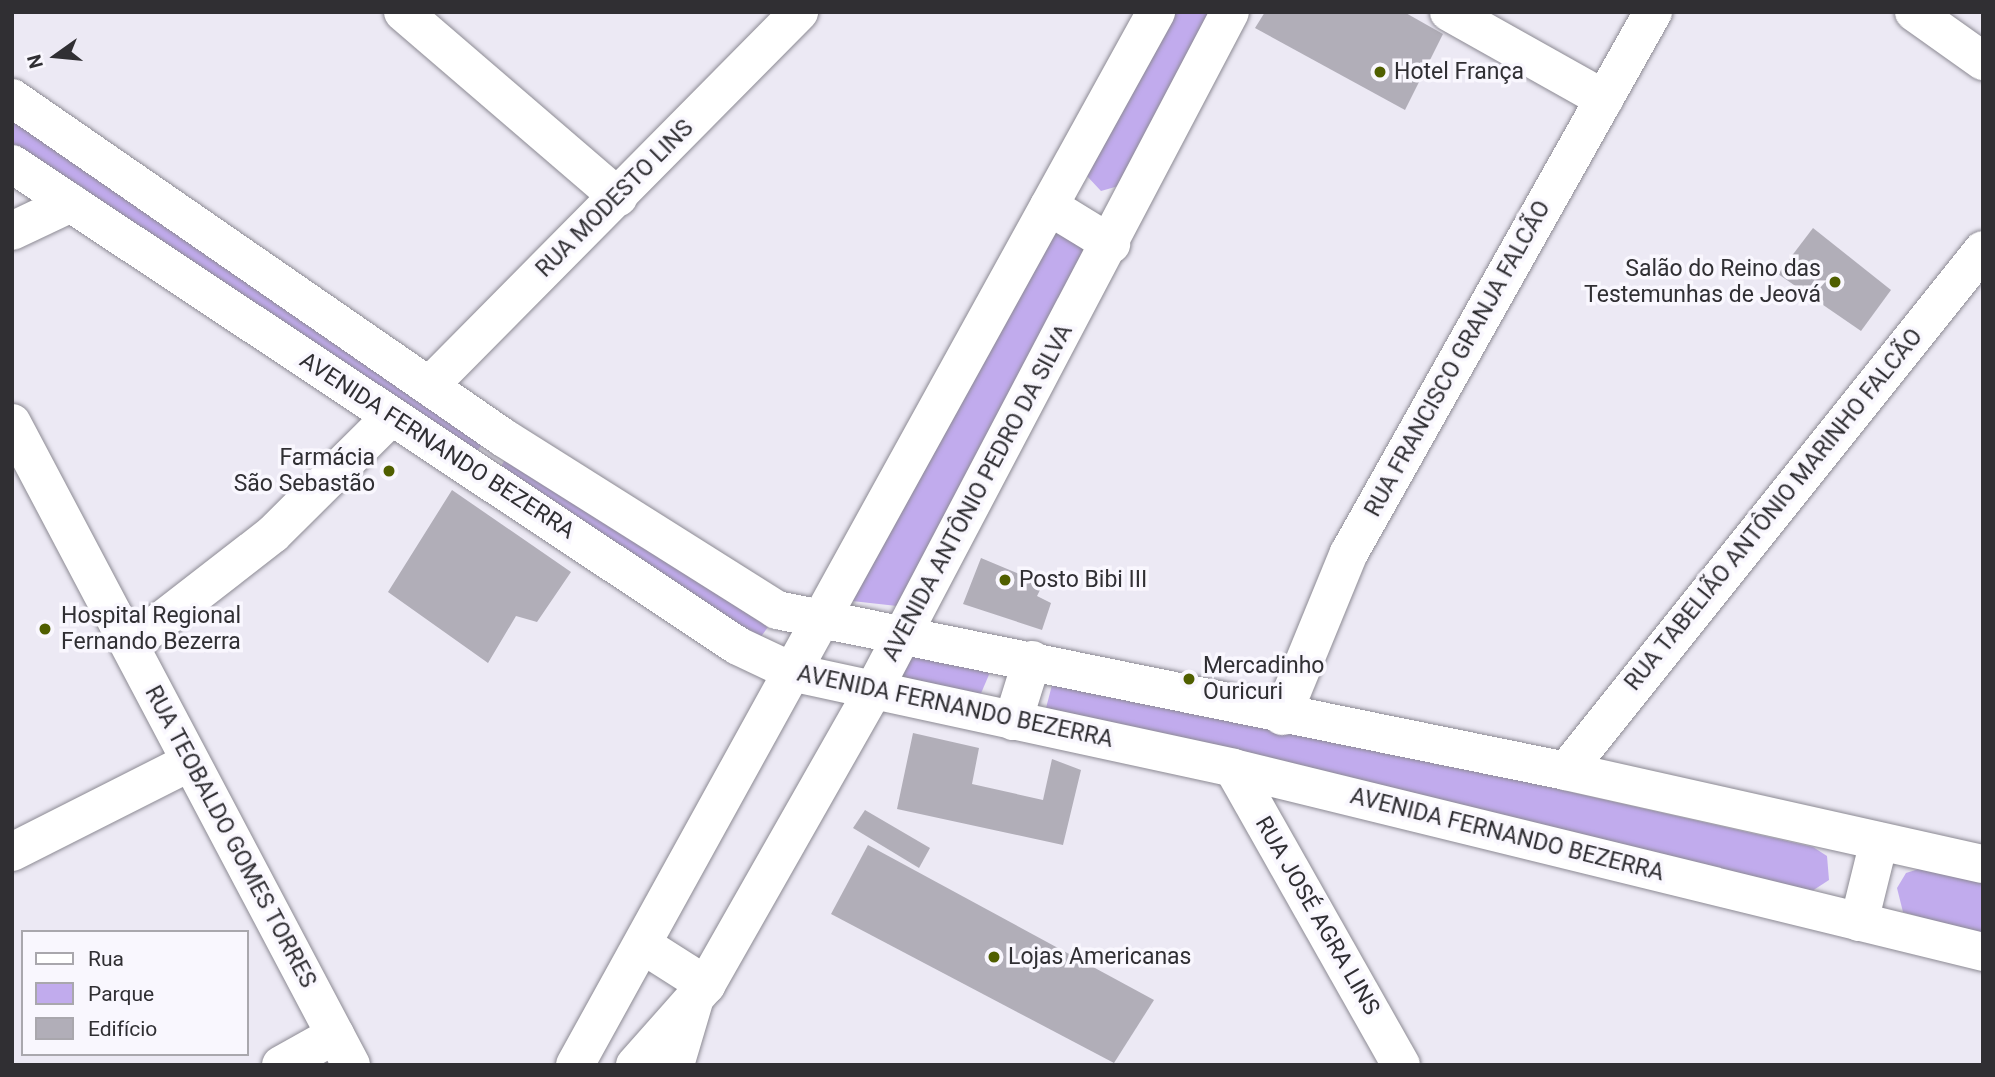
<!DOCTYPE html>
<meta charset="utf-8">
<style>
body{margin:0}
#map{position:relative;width:1995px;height:1077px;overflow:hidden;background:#ece9f4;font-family:Roboto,sans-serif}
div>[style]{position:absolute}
.green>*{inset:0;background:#c1abed}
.building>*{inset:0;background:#b1aeb8}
.roads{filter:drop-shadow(0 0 2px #8c8a93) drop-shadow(0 0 2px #8c8a93)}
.minor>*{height:38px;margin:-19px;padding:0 19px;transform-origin:19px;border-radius:19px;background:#fff}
.major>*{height:38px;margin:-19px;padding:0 19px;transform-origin:19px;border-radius:19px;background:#fff}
.dots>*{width:19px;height:19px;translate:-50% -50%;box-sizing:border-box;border:4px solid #f9f7fe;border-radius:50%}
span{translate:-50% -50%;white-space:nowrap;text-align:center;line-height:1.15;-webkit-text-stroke:7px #f9f7fe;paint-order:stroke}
.poi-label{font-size:23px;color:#302f33}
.left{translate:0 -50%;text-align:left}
.right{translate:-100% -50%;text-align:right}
.street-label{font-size:23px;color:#302f33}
.frame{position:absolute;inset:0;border:14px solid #302f33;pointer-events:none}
.legend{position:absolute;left:21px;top:930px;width:228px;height:126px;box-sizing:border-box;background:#f9f7fe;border:2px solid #a9a7ad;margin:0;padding:9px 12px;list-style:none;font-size:21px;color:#302f33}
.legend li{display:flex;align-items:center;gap:14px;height:35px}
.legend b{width:35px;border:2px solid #a9a7ad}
.north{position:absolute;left:21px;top:21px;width:70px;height:70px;-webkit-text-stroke:5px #f9f7fe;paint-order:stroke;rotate:255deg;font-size:19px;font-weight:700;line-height:28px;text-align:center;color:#302f33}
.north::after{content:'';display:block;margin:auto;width:24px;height:32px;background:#302f33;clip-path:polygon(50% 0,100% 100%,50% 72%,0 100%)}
</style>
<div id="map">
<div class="green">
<div style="clip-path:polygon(1170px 12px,1217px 12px,1122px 185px,1101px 191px,1086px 175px)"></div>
<div style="clip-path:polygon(12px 117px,487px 437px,473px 457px,12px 148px)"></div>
<div style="clip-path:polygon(1059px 231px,1088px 249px,897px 606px,852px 601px,1049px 238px)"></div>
<div style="clip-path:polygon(507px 456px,768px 627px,755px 645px,497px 473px)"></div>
<div style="clip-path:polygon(910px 649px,994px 663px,979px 698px,898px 681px)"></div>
<div style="clip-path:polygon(1052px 685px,1324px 736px,1813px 847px,1827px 856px,1829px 880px,1809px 893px,1045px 712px)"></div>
<div style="clip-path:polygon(1922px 868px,1983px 881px,1983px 935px,1903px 912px,1897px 888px,1906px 873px)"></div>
</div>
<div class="building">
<div style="clip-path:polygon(1265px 12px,1404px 12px,1443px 34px,1405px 110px,1255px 28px)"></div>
<div style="clip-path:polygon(1813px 228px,1891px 290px,1861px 331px,1778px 274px)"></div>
<div style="clip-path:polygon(452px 490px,571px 572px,537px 622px,516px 616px,488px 663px,388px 592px)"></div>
<div style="clip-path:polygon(981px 558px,1043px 584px,1037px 596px,1051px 603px,1042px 630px,963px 604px)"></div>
<div style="clip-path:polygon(913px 733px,979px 748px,972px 784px,1043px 800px,1052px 759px,1081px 770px,1063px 845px,897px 809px)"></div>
<div style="clip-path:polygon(865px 810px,930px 848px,919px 868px,853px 828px)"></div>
<div style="clip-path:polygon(868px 845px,1154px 1000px,1114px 1063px,831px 914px)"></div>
</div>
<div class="roads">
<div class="minor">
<div style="left:403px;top:12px;width:284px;rotate:40.7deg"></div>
<div style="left:1449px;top:12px;width:178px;rotate:29.3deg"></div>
<div style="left:1914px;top:12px;width:85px;rotate:35.4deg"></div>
<div style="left:12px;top:231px;width:65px;rotate:-25.4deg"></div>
<div style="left:430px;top:385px;width:525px;rotate:-45.31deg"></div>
<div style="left:12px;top:423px;width:726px;rotate:62.16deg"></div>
<div style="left:130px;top:645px;width:181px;rotate:-37.8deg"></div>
<div style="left:273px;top:534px;width:165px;rotate:-44.8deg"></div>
<div style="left:1282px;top:716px;width:176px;rotate:-67.7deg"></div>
<div style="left:1349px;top:553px;width:621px;rotate:-60.67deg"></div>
<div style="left:1233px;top:768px;width:341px;rotate:60.5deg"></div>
<div style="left:1566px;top:771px;width:667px;rotate:-51.33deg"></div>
<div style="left:12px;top:852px;width:199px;rotate:-26.8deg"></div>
<div style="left:281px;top:1065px;width:62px;rotate:-29.1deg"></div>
<div style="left:675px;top:1065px;width:67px;rotate:-73.5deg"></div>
</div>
<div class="major">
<div style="left:12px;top:98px;width:598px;rotate:34.65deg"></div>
<div style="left:504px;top:438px;width:323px;rotate:32.2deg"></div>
<div style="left:777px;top:610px;width:805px;rotate:11.53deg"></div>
<div style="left:1566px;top:771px;width:427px;rotate:12.6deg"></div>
<div style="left:12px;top:164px;width:871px;rotate:33.58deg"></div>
<div style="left:738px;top:646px;width:63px;rotate:25.3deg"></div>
<div style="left:795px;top:673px;width:448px;rotate:12.2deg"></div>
<div style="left:1233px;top:768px;width:772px;rotate:13.78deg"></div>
<div style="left:1049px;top:206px;width:73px;rotate:31.5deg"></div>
<div style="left:1013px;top:721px;width:64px;rotate:-72.7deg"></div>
<div style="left:1859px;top:922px;width:83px;rotate:-76.1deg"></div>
<div style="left:643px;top:945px;width:75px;rotate:32.4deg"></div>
<div style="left:575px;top:1065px;width:1203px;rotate:-61.11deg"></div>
<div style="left:635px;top:1065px;width:107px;rotate:-48.4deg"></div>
<div style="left:706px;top:985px;width:338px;rotate:-60.4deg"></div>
<div style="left:873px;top:691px;width:767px;rotate:-62.27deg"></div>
</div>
</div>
<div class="dots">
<div style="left:1380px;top:72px;background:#505f00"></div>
<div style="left:1835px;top:282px;background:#505f00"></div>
<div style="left:389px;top:471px;background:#505f00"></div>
<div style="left:1005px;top:580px;background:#505f00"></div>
<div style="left:45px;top:629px;background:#505f00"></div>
<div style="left:1189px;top:679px;background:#505f00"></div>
<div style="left:994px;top:957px;background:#505f00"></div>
</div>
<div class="poi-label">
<span class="left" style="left:1394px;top:72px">Hotel França</span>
<span class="right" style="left:1821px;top:282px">Salão do Reino das<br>Testemunhas de Jeová</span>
<span class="right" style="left:375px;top:471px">Farmácia<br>São Sebastão</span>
<span class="left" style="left:1019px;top:580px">Posto Bibi III</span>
<span class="left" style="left:61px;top:629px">Hospital Regional<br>Fernando Bezerra</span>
<span class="left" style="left:1203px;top:679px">Mercadinho<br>Ouricuri</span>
<span class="left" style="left:1008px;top:957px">Lojas Americanas</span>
</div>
<div class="street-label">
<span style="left:615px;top:199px;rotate:-45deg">RUA MODESTO LINS</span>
<span style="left:1458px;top:359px;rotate:-61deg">RUA FRANCISCO GRANJA FALCÃO</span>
<span style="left:437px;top:446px;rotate:33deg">AVENIDA FERNANDO BEZERRA</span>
<span style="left:978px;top:493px;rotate:-62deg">AVENIDA ANTÔNIO PEDRO DA SILVA</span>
<span style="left:1774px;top:510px;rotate:-51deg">RUA TABELIÃO ANTÔNIO MARINHO FALCÃO</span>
<span style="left:955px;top:707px;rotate:12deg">AVENIDA FERNANDO BEZERRA</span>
<span style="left:1507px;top:835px;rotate:14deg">AVENIDA FERNANDO BEZERRA</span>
<span style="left:230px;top:837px;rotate:62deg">RUA TEOBALDO GOMES TORRES</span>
<span style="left:1317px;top:916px;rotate:60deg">RUA JOSÉ AGRA LINS</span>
</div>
<div class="frame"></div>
<ul class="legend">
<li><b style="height:9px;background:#fff"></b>Rua</li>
<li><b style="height:19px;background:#c1abed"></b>Parque</li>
<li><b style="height:19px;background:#b1aeb8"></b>Edifício</li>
</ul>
<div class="north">N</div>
</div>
